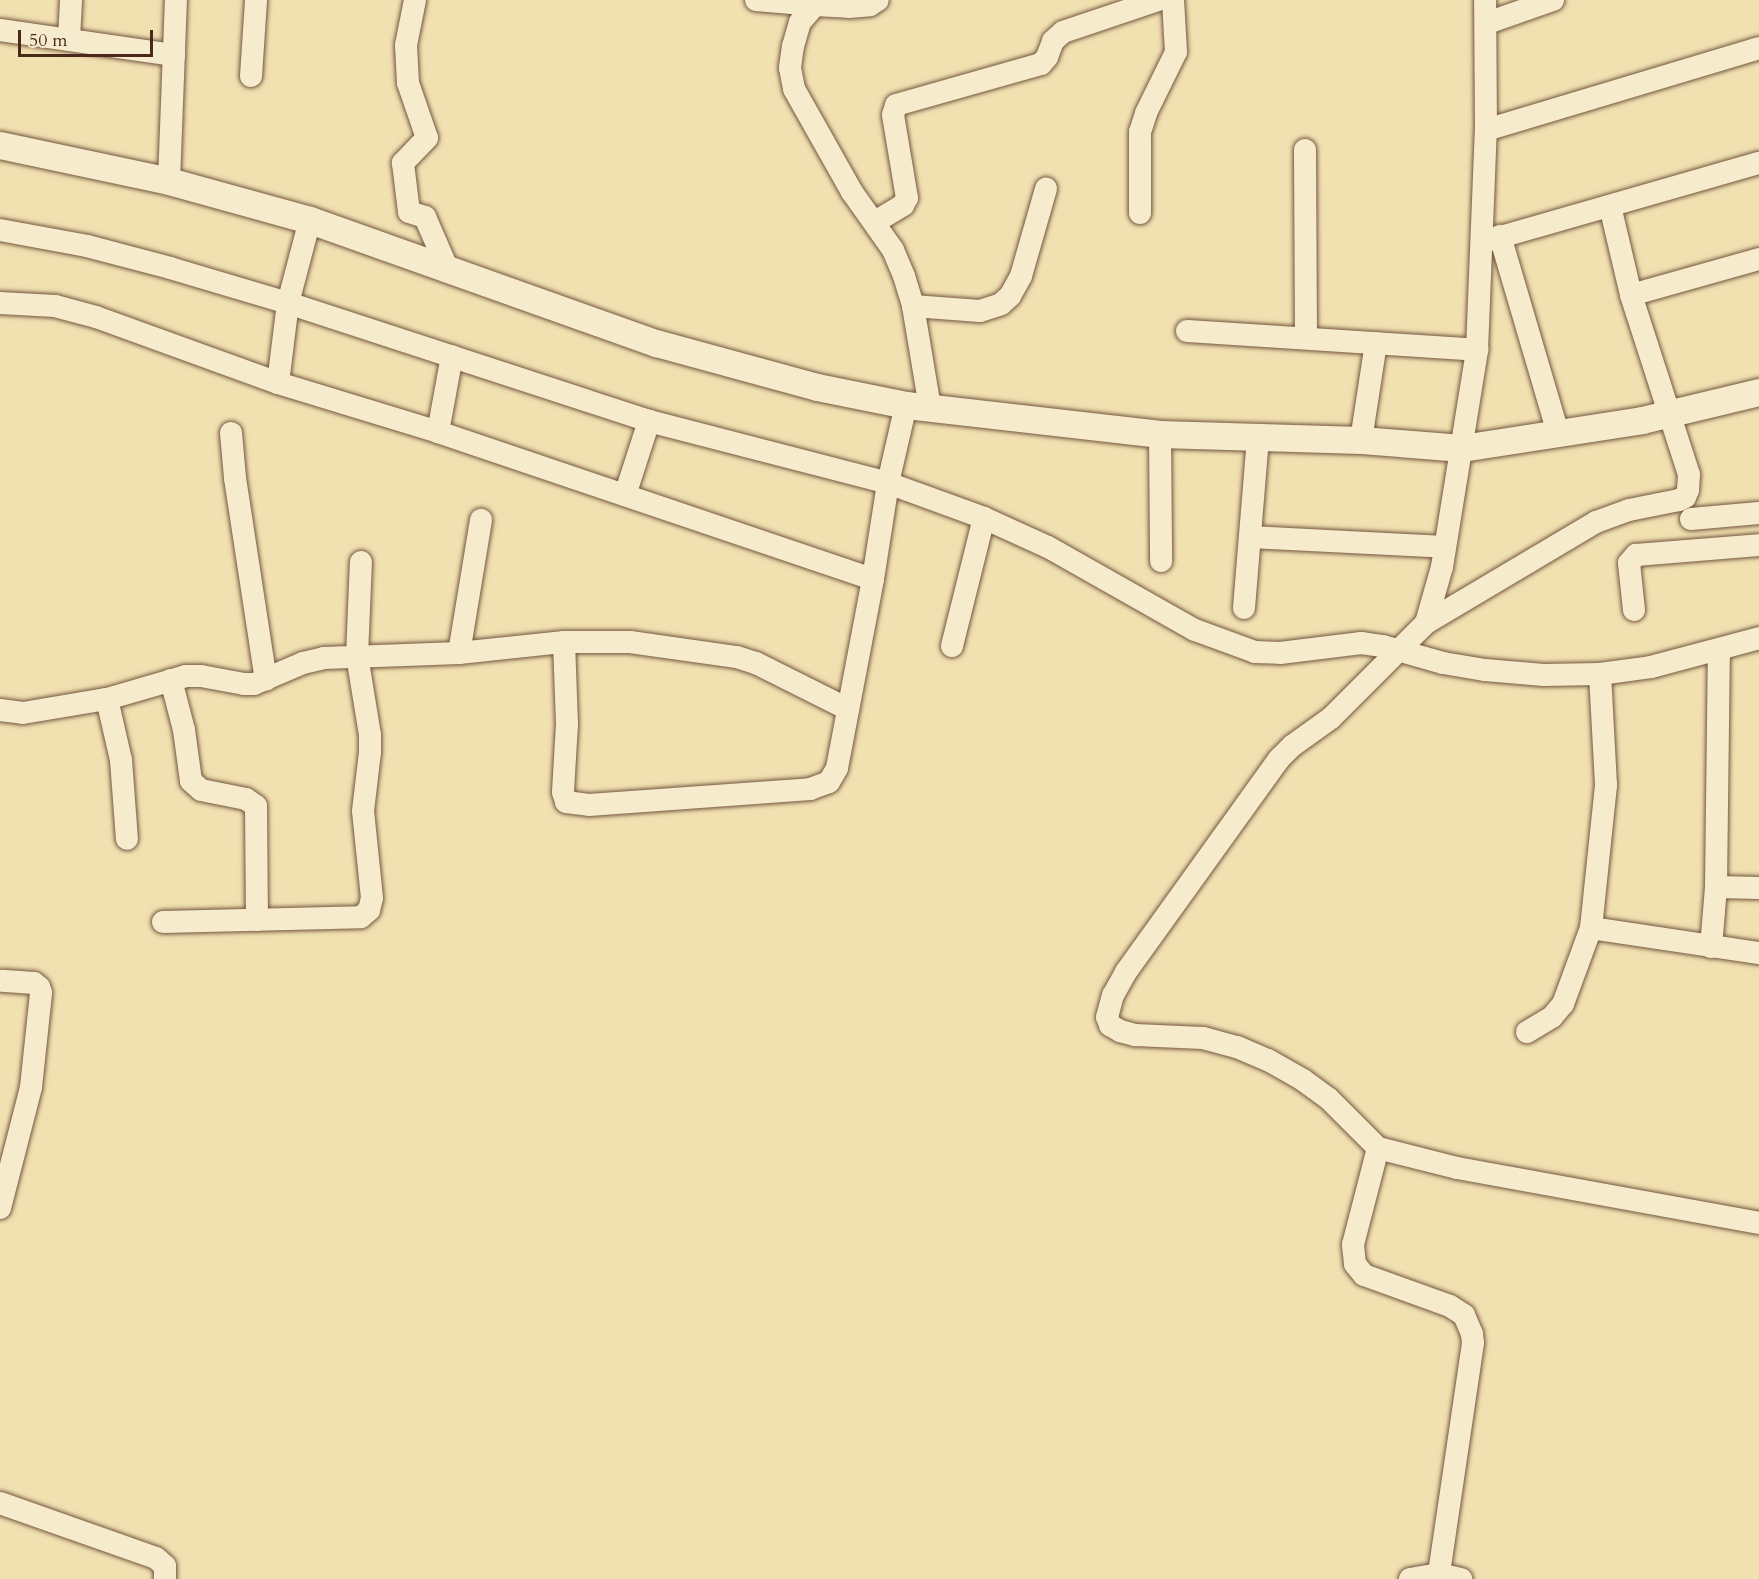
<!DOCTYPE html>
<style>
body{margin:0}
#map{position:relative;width:1759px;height:1579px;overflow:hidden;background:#f1e0b0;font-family:Cardo,serif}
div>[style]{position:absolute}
.roads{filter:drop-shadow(0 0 2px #745640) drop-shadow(0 0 2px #745640)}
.minor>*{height:22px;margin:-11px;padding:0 11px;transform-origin:11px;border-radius:11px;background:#f6ebcc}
.tertiary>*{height:27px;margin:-13.5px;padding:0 13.5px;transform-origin:13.5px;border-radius:13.5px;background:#f6ebcc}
span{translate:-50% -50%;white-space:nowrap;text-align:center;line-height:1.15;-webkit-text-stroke:6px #f6ebcc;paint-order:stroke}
.scale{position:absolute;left:18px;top:30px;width:135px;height:27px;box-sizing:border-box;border:3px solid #4a281b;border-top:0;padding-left:8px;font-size:18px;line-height:21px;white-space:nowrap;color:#4a281b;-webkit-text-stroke:4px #f6ebcc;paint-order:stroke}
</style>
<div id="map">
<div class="roads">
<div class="minor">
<div style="left:415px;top:0;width:46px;rotate:101.3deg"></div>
<div style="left:406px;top:45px;width:38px;rotate:87deg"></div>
<div style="left:408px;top:83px;width:58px;rotate:70.9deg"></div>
<div style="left:427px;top:138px;width:35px;rotate:134deg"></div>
<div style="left:403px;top:163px;width:49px;rotate:83deg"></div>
<div style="left:409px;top:212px;width:17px;rotate:17deg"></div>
<div style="left:425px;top:217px;width:58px;rotate:66.5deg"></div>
<div style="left:756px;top:0;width:59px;rotate:4.8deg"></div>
<div style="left:815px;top:0;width:5px;rotate:90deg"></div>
<div style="left:815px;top:5px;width:34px;rotate:3deg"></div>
<div style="left:849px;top:7px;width:21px;rotate:-5deg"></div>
<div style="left:870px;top:5px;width:9px;rotate:-32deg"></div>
<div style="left:815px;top:5px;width:23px;rotate:131deg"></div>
<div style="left:800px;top:22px;width:25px;rotate:106deg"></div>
<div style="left:793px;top:46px;width:22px;rotate:98deg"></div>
<div style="left:790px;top:68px;width:21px;rotate:79deg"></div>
<div style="left:794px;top:89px;width:118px;rotate:60.6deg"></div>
<div style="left:852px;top:192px;width:71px;rotate:54.7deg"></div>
<div style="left:893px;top:250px;width:28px;rotate:67deg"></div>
<div style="left:904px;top:276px;width:31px;rotate:73deg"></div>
<div style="left:913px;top:306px;width:103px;rotate:80.5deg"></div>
<div style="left:1487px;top:23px;width:70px;rotate:-19.2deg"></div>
<div style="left:0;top:30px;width:176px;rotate:8.2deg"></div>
<div style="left:69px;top:39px;width:39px;rotate:-87deg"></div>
<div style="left:251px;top:76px;width:76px;rotate:-86.2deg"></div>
<div style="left:1486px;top:130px;width:285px;rotate:-16.7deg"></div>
<div style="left:1305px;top:150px;width:188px;rotate:89.7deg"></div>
<div style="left:169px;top:181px;width:181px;rotate:-87.8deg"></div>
<div style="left:1610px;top:206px;width:91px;rotate:76.7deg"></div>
<div style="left:1631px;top:295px;width:189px;rotate:72.1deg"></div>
<div style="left:1689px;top:475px;width:15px;rotate:94deg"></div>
<div style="left:1688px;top:490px;width:8px;rotate:113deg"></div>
<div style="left:1685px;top:497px;width:7px;rotate:153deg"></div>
<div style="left:1679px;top:500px;width:51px;rotate:168.7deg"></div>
<div style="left:1629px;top:510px;width:35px;rotate:160deg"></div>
<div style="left:1596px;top:522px;width:198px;rotate:149.3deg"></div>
<div style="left:1426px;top:623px;width:134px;rotate:135deg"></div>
<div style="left:1331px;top:718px;width:48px;rotate:144.3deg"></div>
<div style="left:1292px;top:746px;width:18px;rotate:135deg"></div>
<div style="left:1279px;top:759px;width:262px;rotate:125.7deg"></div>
<div style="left:1126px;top:972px;width:26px;rotate:119deg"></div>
<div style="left:1113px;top:995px;width:23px;rotate:105deg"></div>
<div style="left:1107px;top:1017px;width:9px;rotate:69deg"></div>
<div style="left:1110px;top:1025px;width:12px;rotate:31deg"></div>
<div style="left:1120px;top:1031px;width:16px;rotate:15deg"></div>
<div style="left:1135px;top:1035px;width:68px;rotate:2.5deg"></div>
<div style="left:1203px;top:1038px;width:35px;rotate:15deg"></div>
<div style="left:1237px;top:1047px;width:34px;rotate:23deg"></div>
<div style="left:1268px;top:1060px;width:40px;rotate:29.7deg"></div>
<div style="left:1303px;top:1080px;width:32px;rotate:36deg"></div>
<div style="left:1329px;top:1099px;width:69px;rotate:45deg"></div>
<div style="left:1378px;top:1148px;width:81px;rotate:14.2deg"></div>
<div style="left:1457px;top:1168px;width:307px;rotate:10.3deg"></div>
<div style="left:1140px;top:213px;width:81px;rotate:-90deg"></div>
<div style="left:1140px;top:132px;width:20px;rotate:-72deg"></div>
<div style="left:1146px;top:113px;width:68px;rotate:-63.8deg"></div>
<div style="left:1176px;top:52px;width:52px;rotate:-93.3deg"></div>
<div style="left:875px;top:222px;width:33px;rotate:-31deg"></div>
<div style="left:903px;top:205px;width:8px;rotate:-60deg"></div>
<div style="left:907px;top:198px;width:84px;rotate:-99.6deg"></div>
<div style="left:893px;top:115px;width:10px;rotate:-73deg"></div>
<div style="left:896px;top:105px;width:151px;rotate:-15.8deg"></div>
<div style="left:1041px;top:64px;width:9px;rotate:-49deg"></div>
<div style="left:1047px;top:57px;width:17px;rotate:-69deg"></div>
<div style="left:1053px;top:41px;width:13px;rotate:-42deg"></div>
<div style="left:1063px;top:32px;width:100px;rotate:-18.6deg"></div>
<div style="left:0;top:230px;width:88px;rotate:10.4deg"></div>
<div style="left:87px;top:246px;width:86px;rotate:14.8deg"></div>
<div style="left:170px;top:268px;width:123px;rotate:16.5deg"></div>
<div style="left:288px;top:303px;width:380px;rotate:18.1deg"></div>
<div style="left:649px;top:421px;width:247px;rotate:14.5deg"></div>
<div style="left:888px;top:483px;width:102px;rotate:20deg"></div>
<div style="left:984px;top:518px;width:70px;rotate:24.4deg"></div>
<div style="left:1048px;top:547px;width:169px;rotate:29.5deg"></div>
<div style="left:1195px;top:630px;width:64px;rotate:20.1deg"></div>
<div style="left:1255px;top:652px;width:25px;rotate:2deg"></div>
<div style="left:1280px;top:653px;width:82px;rotate:-7deg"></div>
<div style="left:1361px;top:643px;width:22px;rotate:8deg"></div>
<div style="left:1383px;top:646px;width:62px;rotate:15.8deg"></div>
<div style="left:1443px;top:663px;width:43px;rotate:9.5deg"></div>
<div style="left:1485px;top:670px;width:59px;rotate:4.8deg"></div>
<div style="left:1544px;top:675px;width:56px;rotate:-1deg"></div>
<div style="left:1600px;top:674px;width:51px;rotate:-7.8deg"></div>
<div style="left:1651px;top:667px;width:112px;rotate:-15deg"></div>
<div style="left:1500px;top:236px;width:205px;rotate:73.6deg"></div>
<div style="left:1483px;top:242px;width:287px;rotate:-16deg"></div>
<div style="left:1631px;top:295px;width:133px;rotate:-15.7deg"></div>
<div style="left:0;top:303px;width:55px;rotate:3.1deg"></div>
<div style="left:55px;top:306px;width:42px;rotate:15deg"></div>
<div style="left:96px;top:317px;width:194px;rotate:19.9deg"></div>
<div style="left:278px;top:383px;width:167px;rotate:17deg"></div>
<div style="left:438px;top:432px;width:459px;rotate:18.7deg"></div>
<div style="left:913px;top:306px;width:67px;rotate:4.3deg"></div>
<div style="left:980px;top:311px;width:22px;rotate:-18deg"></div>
<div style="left:1001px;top:304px;width:12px;rotate:-42deg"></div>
<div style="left:1010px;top:296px;width:23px;rotate:-61deg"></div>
<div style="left:1021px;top:276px;width:91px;rotate:-74deg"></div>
<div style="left:1187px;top:331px;width:291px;rotate:3.7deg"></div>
<div style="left:278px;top:383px;width:81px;rotate:-82.9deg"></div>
<div style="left:288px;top:303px;width:86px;rotate:-75.2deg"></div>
<div style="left:438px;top:432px;width:77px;rotate:-79.6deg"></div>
<div style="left:231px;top:433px;width:45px;rotate:84.9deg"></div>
<div style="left:235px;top:478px;width:204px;rotate:81.3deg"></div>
<div style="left:1160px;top:434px;width:127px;rotate:89.5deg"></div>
<div style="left:1361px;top:440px;width:98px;rotate:-81.2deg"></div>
<div style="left:625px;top:495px;width:78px;rotate:-72deg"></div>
<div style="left:1691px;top:519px;width:68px;rotate:-5deg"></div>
<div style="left:1250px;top:537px;width:195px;rotate:2.9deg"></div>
<div style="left:1244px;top:608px;width:173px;rotate:-85.3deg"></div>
<div style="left:1634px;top:610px;width:47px;rotate:-96.1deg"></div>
<div style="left:1629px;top:563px;width:11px;rotate:-49deg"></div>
<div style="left:1636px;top:555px;width:123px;rotate:-4.6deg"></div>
<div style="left:1426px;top:623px;width:58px;rotate:-74.1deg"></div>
<div style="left:1442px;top:567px;width:220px;rotate:-80.8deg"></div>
<div style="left:1477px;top:350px;width:220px;rotate:-87.7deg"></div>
<div style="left:1486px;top:130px;width:130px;rotate:-90.4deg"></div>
<div style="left:564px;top:642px;width:82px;rotate:87.9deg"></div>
<div style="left:567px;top:724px;width:68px;rotate:93.4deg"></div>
<div style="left:563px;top:792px;width:10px;rotate:73deg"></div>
<div style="left:566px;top:802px;width:23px;rotate:7deg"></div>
<div style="left:589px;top:805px;width:222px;rotate:-4.1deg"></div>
<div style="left:810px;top:789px;width:20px;rotate:-20deg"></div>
<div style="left:829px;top:782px;width:16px;rotate:-60deg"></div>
<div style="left:837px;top:768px;width:192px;rotate:-79.2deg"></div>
<div style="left:873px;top:579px;width:97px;rotate:-81.1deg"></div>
<div style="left:888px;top:483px;width:80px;rotate:-77deg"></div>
<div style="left:952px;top:646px;width:132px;rotate:-76deg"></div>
<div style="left:459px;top:653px;width:135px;rotate:-80.6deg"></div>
<div style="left:171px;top:680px;width:52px;rotate:75.4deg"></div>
<div style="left:184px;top:730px;width:51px;rotate:82.2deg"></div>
<div style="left:191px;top:781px;width:13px;rotate:42deg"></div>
<div style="left:201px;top:790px;width:46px;rotate:11.3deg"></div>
<div style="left:246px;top:799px;width:12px;rotate:35deg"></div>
<div style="left:256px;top:806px;width:114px;rotate:89.5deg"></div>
<div style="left:107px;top:699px;width:63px;rotate:77.1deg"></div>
<div style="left:121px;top:760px;width:79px;rotate:85.7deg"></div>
<div style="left:0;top:710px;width:23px;rotate:7deg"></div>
<div style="left:23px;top:713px;width:85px;rotate:-9.5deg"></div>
<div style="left:107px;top:699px;width:82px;rotate:-16.2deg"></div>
<div style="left:186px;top:676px;width:15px"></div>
<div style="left:201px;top:676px;width:44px;rotate:10.5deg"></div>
<div style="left:244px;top:684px;width:10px"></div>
<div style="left:254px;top:684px;width:53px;rotate:-23.2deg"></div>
<div style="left:303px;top:663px;width:22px;rotate:-13deg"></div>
<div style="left:324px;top:658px;width:135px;rotate:-2.1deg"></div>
<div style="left:459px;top:653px;width:106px;rotate:-6deg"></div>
<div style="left:564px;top:642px;width:66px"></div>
<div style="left:630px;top:642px;width:108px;rotate:8deg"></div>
<div style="left:737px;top:657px;width:20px;rotate:18deg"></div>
<div style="left:756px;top:663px;width:103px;rotate:26.6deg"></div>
<div style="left:1716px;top:887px;width:43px;rotate:1.3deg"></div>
<div style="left:163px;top:922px;width:198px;rotate:-1.4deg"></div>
<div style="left:361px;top:917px;width:11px;rotate:-41deg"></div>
<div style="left:369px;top:910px;width:12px;rotate:-76deg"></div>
<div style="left:372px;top:898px;width:87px;rotate:-95.9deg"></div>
<div style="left:363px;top:811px;width:59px;rotate:-83.2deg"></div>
<div style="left:370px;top:752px;width:17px;rotate:-90deg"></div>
<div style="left:370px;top:735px;width:80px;rotate:-99.3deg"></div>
<div style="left:357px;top:656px;width:94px;rotate:-87.6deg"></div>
<div style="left:1591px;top:928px;width:170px;rotate:8.5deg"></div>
<div style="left:1711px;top:947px;width:60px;rotate:-85.2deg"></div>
<div style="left:1716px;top:887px;width:236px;rotate:-89.3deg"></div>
<div style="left:1527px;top:1032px;width:29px;rotate:-31deg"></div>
<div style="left:1552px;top:1017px;width:17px;rotate:-50deg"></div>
<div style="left:1563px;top:1004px;width:81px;rotate:-69.8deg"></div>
<div style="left:1591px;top:928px;width:144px;rotate:-84deg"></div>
<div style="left:1606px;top:785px;width:111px;rotate:-93.1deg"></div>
<div style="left:1378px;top:1148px;width:100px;rotate:104.5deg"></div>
<div style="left:1353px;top:1245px;width:19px;rotate:84deg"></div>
<div style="left:1355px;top:1264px;width:14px;rotate:51deg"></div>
<div style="left:1364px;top:1275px;width:91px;rotate:19.8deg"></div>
<div style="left:1450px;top:1306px;width:17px;rotate:33deg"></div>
<div style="left:1464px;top:1315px;width:21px;rotate:67deg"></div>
<div style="left:1472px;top:1334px;width:9px;rotate:84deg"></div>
<div style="left:1473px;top:1343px;width:233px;rotate:98.4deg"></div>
<div style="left:0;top:1208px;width:125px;rotate:-75.6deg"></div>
<div style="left:31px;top:1087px;width:95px;rotate:-83.9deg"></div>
<div style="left:41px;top:993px;width:6px;rotate:-108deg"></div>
<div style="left:39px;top:987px;width:6px;rotate:-141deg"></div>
<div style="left:34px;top:983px;width:32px;rotate:-176deg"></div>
<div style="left:0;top:1503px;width:165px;rotate:19.4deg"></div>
<div style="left:156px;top:1558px;width:12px;rotate:42deg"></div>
<div style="left:165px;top:1566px;width:13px;rotate:90deg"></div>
<div style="left:1410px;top:1579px;width:29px;rotate:-10deg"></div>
<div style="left:1439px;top:1574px;width:23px;rotate:13deg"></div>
</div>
<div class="tertiary">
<div style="left:0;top:145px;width:173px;rotate:12deg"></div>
<div style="left:169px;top:181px;width:146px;rotate:15.5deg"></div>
<div style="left:310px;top:220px;width:367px;rotate:19.6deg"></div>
<div style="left:656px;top:343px;width:167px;rotate:15.3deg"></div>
<div style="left:817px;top:387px;width:91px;rotate:11.4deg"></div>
<div style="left:906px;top:405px;width:256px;rotate:6.5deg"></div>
<div style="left:1160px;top:434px;width:201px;rotate:1.7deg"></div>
<div style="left:1361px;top:440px;width:101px;rotate:4.5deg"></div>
<div style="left:1462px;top:448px;width:182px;rotate:-8.8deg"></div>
<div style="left:1642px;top:420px;width:120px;rotate:-13.5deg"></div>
</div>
</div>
<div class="scale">50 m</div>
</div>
